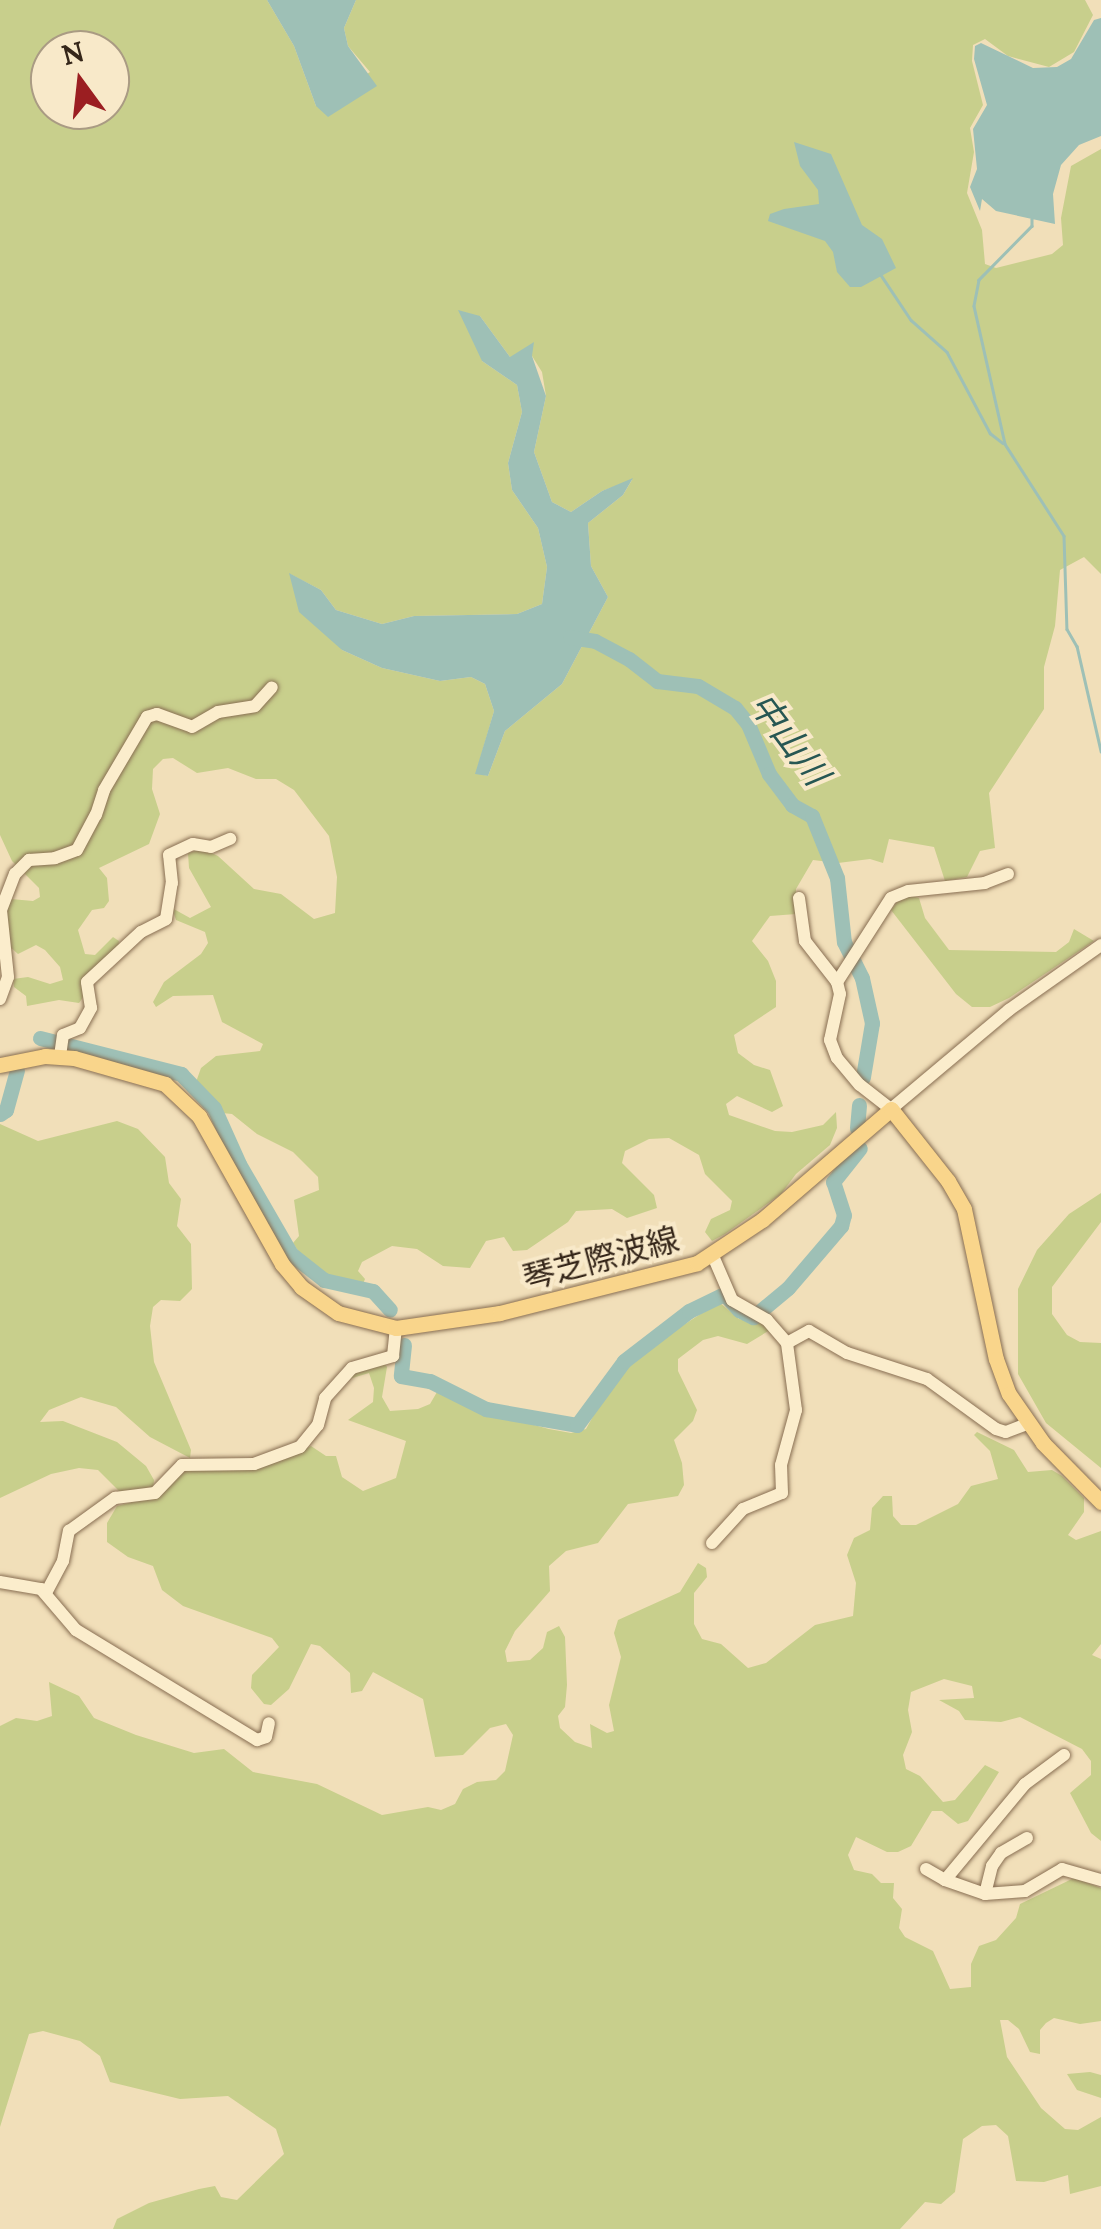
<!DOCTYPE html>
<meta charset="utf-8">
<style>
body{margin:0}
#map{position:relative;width:1101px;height:2229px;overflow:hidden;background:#f1dfb9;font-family:Lora,"Noto Sans JP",serif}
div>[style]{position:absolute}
.green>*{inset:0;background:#c8cf8c}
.water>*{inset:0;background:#9ec0b6}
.stream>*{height:2.5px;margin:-1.25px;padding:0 1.25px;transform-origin:1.25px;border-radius:1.25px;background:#9ec0b6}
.river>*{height:15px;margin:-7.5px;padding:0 7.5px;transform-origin:7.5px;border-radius:7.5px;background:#9ec0b6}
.roads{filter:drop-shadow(0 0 2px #886e52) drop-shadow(0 0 2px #886e52)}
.minor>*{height:12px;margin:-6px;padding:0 6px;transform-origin:6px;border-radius:6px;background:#fbedcc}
.major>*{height:15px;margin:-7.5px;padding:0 7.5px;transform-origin:7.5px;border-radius:7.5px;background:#f9d58b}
span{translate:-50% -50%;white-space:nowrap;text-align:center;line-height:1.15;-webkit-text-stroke:8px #f8e9c9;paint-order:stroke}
.street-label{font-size:32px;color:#352619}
.water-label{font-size:35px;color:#275753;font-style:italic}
.north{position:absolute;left:30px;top:30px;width:100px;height:100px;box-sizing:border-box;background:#f8e9c9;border:2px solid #aa9b83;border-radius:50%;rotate:345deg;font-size:28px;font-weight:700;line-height:40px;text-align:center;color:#352619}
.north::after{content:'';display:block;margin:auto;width:35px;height:45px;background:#9b1e21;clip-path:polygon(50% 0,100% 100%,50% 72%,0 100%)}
</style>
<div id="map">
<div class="green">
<div style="clip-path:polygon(evenodd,0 0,267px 0,294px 46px,316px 106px,370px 72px,348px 46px,344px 28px,356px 0,1085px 0,1093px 15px,1074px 52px,1049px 67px,1008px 56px,985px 39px,973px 45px,972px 61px,983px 105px,970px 128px,974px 152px,967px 193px,982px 230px,985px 264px,996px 268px,1052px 254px,1063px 245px,1061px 218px,1071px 166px,1101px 149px,1101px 574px,1084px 557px,1060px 570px,1055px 626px,1044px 667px,1044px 709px,989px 793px,995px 848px,980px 851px,967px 877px,945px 881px,934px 847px,889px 839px,883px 863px,870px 859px,838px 863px,813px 860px,796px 889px,796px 914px,770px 916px,752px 941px,768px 961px,776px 981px,776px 1007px,734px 1035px,738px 1053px,754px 1065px,770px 1070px,783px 1106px,772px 1112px,737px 1096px,726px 1104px,729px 1115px,775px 1131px,792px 1132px,823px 1125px,836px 1112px,837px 1128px,830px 1145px,796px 1174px,781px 1194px,725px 1234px,712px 1241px,705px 1232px,711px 1219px,730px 1210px,732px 1201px,705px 1174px,699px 1155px,669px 1138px,649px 1139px,625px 1151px,622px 1163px,654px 1195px,657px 1208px,627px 1218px,612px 1209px,576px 1211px,568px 1222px,527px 1250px,513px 1251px,504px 1237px,486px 1241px,470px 1268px,443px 1266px,417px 1249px,392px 1246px,362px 1262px,358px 1271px,365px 1279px,363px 1284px,323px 1274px,304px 1260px,293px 1243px,299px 1236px,294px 1200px,319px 1190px,318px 1177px,293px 1152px,257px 1134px,232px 1114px,222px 1113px,196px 1082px,201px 1068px,216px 1056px,260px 1051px,263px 1044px,222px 1022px,213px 995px,173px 996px,156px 1007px,153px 1002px,164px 982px,201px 954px,208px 943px,205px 932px,176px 920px,172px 908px,190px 918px,211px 907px,189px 868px,188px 853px,203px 849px,218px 856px,254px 889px,281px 894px,314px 919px,335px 913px,337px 877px,329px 836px,294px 790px,276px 779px,256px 779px,228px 768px,197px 773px,173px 758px,163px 759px,153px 769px,152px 789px,160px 814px,149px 844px,99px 868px,107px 878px,109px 901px,104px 908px,92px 910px,78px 930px,85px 954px,95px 955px,113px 937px,119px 941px,118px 949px,79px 1003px,59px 1000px,27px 1006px,26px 996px,14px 987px,13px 979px,28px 977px,50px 984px,63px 980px,60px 967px,45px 950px,36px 945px,18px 954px,0 938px,0 898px,33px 901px,40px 897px,39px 888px,12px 861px,0 835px,0 0,50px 50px,110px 50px,110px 110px,50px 110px,50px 50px,0 0,480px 316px,510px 357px,532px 356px,542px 372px,546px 396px,534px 452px,552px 502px,571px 512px,602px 491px,632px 480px,623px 495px,588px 523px,591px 566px,608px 597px,562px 684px,505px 731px,488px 776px,476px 773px,494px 711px,485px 684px,471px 677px,440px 681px,382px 668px,342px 650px,290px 574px,321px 590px,336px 610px,382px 624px,414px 616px,517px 614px,542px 604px,547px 567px,538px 528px,512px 490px,508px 463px,522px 412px,517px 385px,482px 361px,480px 316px)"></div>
<div style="clip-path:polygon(911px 896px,919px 898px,925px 918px,949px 950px,1056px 952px,1069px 942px,1074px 929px,1094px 941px,1009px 998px,990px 1007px,972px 1007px,956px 994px,891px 910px,900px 898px)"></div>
<div style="clip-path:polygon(117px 1121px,138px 1129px,165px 1157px,169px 1183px,181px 1199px,177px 1226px,191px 1244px,192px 1289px,180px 1301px,161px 1300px,153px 1307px,150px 1326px,154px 1362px,191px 1450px,190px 1458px,150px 1437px,116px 1407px,81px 1397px,49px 1410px,40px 1422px,63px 1421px,117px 1442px,146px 1466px,154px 1480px,153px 1489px,119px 1491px,98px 1470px,79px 1468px,51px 1474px,0 1498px,0 1124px,38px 1141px)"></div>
<div style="clip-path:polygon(1101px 1193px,1101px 1222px,1052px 1287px,1052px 1314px,1067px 1335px,1080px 1342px,1101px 1343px,1101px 1468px,1046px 1423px,1018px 1374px,1018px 1289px,1037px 1250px,1069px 1214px)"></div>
<div style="clip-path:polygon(719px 1302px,739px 1319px,761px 1323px,770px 1330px,747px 1344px,718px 1336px,703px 1340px,678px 1359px,678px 1371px,697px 1410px,693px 1421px,674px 1440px,682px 1463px,684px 1485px,678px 1496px,628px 1504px,598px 1543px,566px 1551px,549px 1566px,550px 1591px,515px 1631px,505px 1651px,507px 1662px,530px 1660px,543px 1648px,547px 1632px,559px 1626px,565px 1637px,567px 1685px,565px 1707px,558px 1716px,560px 1728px,575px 1742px,592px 1748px,590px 1724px,607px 1733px,614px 1731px,609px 1705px,621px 1657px,614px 1633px,618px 1620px,680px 1592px,698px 1563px,706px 1568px,707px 1577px,694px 1593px,694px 1624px,702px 1639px,721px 1644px,748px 1668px,766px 1663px,815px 1625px,853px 1616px,856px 1583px,847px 1555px,854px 1538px,870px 1530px,872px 1508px,883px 1496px,892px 1496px,893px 1516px,901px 1525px,916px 1525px,958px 1504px,971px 1486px,998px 1479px,990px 1451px,974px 1435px,977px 1432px,1014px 1450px,1028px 1472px,1052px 1470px,1062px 1476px,1084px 1498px,1084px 1512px,1068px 1535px,1076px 1540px,1101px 1531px,1101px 1644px,1092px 1655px,1101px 1659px,1101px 1841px,1091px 1833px,1070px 1793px,1091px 1775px,1091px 1761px,1082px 1749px,1020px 1717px,1001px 1722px,965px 1720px,959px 1711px,939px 1700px,974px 1698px,972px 1686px,944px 1679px,911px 1692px,908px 1710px,912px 1732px,903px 1755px,906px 1769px,920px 1776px,943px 1802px,955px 1800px,985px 1765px,999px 1772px,968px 1821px,958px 1824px,942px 1811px,932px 1811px,911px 1846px,898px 1852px,887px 1852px,856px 1837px,848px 1855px,854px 1870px,872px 1874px,881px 1883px,894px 1883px,893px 1898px,902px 1909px,899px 1928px,905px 1937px,933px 1951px,950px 1989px,971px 1987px,971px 1964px,979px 1946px,996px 1940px,1016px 1918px,1020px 1904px,1074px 1878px,1101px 1888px,1101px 2021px,1080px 2024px,1054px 2018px,1046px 2023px,1040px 2030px,1040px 2054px,1030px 2052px,1019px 2029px,1008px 2020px,1000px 2020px,1007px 2057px,1041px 2108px,1065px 2129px,1078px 2130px,1101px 2117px,1101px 2186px,1070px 2194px,1068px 2175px,1044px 2182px,1016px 2181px,1008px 2136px,996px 2125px,982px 2126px,963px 2139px,955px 2192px,941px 2204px,925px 2202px,900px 2229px,113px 2229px,117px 2219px,149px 2203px,199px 2189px,215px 2186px,221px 2197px,237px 2200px,284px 2154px,276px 2129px,228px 2096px,180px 2099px,110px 2082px,100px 2056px,80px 2041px,43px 2031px,29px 2034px,0 2127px,0 1726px,16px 1718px,37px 1721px,52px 1716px,49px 1682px,79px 1696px,94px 1718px,136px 1735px,194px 1753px,224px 1749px,253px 1772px,317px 1784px,382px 1815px,428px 1807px,441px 1810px,455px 1804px,463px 1789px,477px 1782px,496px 1780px,505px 1771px,513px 1735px,506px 1724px,490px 1728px,463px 1755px,435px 1757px,423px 1699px,373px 1672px,362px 1691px,351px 1693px,350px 1673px,320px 1646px,311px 1644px,289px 1689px,271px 1705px,264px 1704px,251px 1688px,252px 1675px,279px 1647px,272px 1638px,183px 1606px,162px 1590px,153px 1566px,128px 1557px,107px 1542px,107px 1523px,117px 1506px,159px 1495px,186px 1470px,290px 1456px,311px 1446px,326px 1456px,336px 1456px,342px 1477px,363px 1491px,396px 1478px,406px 1441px,348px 1420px,373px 1402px,374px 1388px,369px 1373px,349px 1379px,339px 1374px,380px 1357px,387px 1367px,382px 1397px,390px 1411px,418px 1409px,430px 1404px,437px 1392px,451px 1394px,478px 1410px,549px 1429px,571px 1433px,586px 1429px,606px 1393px,642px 1352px)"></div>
<div style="clip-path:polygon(1090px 2072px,1101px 2075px,1101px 2098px,1077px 2090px,1067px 2074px)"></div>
</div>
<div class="water">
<div style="clip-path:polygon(267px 0,356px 0,344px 28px,348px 46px,377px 86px,328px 117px,316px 106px,294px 46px)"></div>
<div style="clip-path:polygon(1101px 18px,1101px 136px,1079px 145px,1061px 165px,1053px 194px,1055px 224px,996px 211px,982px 199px,980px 211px,970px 187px,977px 169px,973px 129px,987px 105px,974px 59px,975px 46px,981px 43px,1033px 68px,1057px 67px,1071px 59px,1094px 20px)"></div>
<div style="clip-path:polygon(794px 142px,831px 154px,862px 225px,882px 239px,896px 268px,861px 287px,850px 287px,837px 272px,833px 252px,825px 241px,768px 221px,770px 214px,784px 209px,819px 204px,818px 190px,800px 166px)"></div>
<div style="clip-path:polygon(458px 310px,480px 316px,510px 357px,534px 342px,532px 356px,546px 396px,534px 452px,552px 502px,571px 512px,602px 491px,633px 478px,623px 495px,588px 523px,591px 566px,608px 597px,562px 684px,505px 731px,488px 776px,475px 774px,494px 711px,485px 684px,471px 677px,440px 681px,382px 668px,342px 650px,299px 612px,289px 573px,321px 590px,336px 610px,382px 624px,414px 616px,517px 614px,542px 604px,547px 567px,538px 528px,512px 490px,508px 463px,522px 412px,517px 385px,482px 361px)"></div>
</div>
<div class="stream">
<div style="left:1032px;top:219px;width:7px;rotate:90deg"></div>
<div style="left:1032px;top:226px;width:76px;rotate:134.5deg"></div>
<div style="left:979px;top:280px;width:26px;rotate:101deg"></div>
<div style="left:974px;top:306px;width:141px;rotate:77.3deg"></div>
<div style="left:1005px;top:444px;width:109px;rotate:57.3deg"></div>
<div style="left:1064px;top:536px;width:93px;rotate:88.2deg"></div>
<div style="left:1067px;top:629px;width:20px;rotate:60deg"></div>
<div style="left:1077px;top:646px;width:108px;rotate:77.1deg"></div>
<div style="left:881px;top:275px;width:54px;rotate:56.3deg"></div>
<div style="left:911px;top:320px;width:48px;rotate:41.6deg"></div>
<div style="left:947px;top:352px;width:92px;rotate:62deg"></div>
<div style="left:990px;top:433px;width:16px;rotate:38deg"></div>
</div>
<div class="river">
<div style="left:570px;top:637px;width:25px;rotate:9deg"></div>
<div style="left:595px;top:641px;width:38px;rotate:28deg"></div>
<div style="left:629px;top:659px;width:36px;rotate:38deg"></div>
<div style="left:657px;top:681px;width:41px;rotate:7deg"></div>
<div style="left:698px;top:686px;width:43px;rotate:30.7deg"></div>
<div style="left:735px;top:708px;width:21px;rotate:51deg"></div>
<div style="left:748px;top:724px;width:54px;rotate:67.2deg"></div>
<div style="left:769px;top:774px;width:39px;rotate:53deg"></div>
<div style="left:792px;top:805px;width:23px;rotate:29deg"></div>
<div style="left:812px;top:816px;width:67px;rotate:68deg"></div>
<div style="left:837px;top:878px;width:64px;rotate:83.8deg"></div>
<div style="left:844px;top:942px;width:40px;rotate:63.4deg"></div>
<div style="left:862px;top:978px;width:46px;rotate:77.5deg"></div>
<div style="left:872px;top:1023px;width:55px;rotate:99.5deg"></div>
<div style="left:40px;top:1038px;width:146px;rotate:14.3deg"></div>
<div style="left:181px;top:1074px;width:47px;rotate:45.9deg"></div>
<div style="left:214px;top:1108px;width:61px;rotate:65.9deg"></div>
<div style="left:239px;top:1164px;width:104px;rotate:60deg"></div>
<div style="left:291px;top:1254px;width:42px;rotate:38.2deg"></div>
<div style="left:324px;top:1280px;width:50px;rotate:12.7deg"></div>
<div style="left:373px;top:1291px;width:25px;rotate:48deg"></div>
<div style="left:0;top:1114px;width:7px;rotate:-34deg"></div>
<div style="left:6px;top:1110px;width:41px;rotate:-74.6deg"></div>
<div style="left:857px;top:1128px;width:23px;rotate:-85deg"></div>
<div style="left:404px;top:1345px;width:31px;rotate:96deg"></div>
<div style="left:401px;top:1376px;width:29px;rotate:10deg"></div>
<div style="left:430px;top:1381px;width:63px;rotate:26.6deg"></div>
<div style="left:486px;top:1409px;width:92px;rotate:10deg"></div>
<div style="left:577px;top:1425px;width:79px;rotate:-53.7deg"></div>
<div style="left:624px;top:1361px;width:82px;rotate:-37.6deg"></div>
<div style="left:689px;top:1311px;width:39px;rotate:-26deg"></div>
<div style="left:724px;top:1294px;width:22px;rotate:47deg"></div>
<div style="left:739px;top:1310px;width:16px;rotate:27deg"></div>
<div style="left:753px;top:1317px;width:45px;rotate:-39.6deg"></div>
<div style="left:788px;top:1288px;width:82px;rotate:-49.5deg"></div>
<div style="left:841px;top:1226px;width:11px;rotate:-75deg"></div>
<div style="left:844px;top:1215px;width:35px;rotate:-108deg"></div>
<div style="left:833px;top:1182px;width:43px;rotate:-51.5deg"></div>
</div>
<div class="roads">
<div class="minor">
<div style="left:1008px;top:874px;width:25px;rotate:159deg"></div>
<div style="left:985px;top:883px;width:77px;rotate:174.1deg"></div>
<div style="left:908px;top:891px;width:18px;rotate:158deg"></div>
<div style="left:891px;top:898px;width:100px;rotate:122.7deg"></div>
<div style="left:837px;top:982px;width:12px;rotate:76deg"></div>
<div style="left:840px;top:994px;width:47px;rotate:102.3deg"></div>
<div style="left:830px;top:1040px;width:19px;rotate:69deg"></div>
<div style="left:837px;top:1058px;width:35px;rotate:50deg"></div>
<div style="left:860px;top:1085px;width:39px;rotate:38deg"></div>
<div style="left:891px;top:1109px;width:154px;rotate:-40deg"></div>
<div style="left:1009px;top:1010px;width:113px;rotate:-35.2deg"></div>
<div style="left:799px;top:898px;width:43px;rotate:82.1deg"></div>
<div style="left:805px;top:941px;width:52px;rotate:52deg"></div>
<div style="left:0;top:999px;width:23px;rotate:-70deg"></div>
<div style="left:8px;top:977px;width:67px;rotate:-96deg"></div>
<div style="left:1px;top:910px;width:39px;rotate:-69deg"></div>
<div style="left:15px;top:874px;width:20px;rotate:-45deg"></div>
<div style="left:29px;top:860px;width:26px;rotate:-4deg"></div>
<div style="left:55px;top:858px;width:23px;rotate:-20deg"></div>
<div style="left:77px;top:850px;width:40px;rotate:-62deg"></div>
<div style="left:96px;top:815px;width:26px;rotate:-72deg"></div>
<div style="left:104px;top:790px;width:85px;rotate:-59.5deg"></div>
<div style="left:147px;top:717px;width:10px;rotate:-17deg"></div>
<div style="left:157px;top:714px;width:37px;rotate:20deg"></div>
<div style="left:192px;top:727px;width:30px;rotate:-30deg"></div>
<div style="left:218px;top:712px;width:37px;rotate:-9deg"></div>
<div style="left:255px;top:706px;width:25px;rotate:-48deg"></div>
<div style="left:60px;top:1056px;width:21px;rotate:-82deg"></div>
<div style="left:63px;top:1035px;width:18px;rotate:-22deg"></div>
<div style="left:80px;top:1028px;width:23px;rotate:-61deg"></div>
<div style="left:91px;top:1008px;width:26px;rotate:-99deg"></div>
<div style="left:87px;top:982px;width:74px;rotate:-42.8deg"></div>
<div style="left:141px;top:932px;width:28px;rotate:-27deg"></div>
<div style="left:166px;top:919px;width:36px;rotate:-81deg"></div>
<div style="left:172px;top:883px;width:28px;rotate:-96deg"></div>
<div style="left:169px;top:855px;width:26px;rotate:-25deg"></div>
<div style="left:193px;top:844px;width:18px;rotate:9deg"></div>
<div style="left:211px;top:847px;width:21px;rotate:-23deg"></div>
<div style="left:787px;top:1343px;width:25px;rotate:-29deg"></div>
<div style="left:809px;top:1331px;width:44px;rotate:30.1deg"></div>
<div style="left:847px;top:1353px;width:84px;rotate:18deg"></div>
<div style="left:927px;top:1379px;width:85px;rotate:35.9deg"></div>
<div style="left:996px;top:1429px;width:10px;rotate:17deg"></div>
<div style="left:1006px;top:1432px;width:22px;rotate:-21deg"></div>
<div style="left:712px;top:1543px;width:46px;rotate:-47.6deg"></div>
<div style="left:743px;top:1509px;width:42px;rotate:-22.3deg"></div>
<div style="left:782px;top:1493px;width:28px;rotate:-92deg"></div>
<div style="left:781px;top:1465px;width:57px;rotate:-74.7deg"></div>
<div style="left:796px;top:1410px;width:68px;rotate:-97.7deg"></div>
<div style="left:787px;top:1343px;width:30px;rotate:-131deg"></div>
<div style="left:767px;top:1320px;width:40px;rotate:-150.3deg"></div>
<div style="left:732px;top:1300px;width:48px;rotate:-113.4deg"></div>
<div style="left:0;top:1582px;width:42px;rotate:9.7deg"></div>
<div style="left:41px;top:1589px;width:54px;rotate:49.5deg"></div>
<div style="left:76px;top:1630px;width:212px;rotate:31.3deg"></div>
<div style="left:257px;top:1740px;width:9px;rotate:-18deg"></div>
<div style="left:266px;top:1737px;width:14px;rotate:-78deg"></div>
<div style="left:46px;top:1593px;width:36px;rotate:-62deg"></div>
<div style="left:63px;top:1561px;width:31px;rotate:-79deg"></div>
<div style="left:69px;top:1531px;width:57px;rotate:-35.7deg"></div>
<div style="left:115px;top:1498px;width:40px;rotate:-7.1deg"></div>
<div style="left:155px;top:1493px;width:39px;rotate:-46deg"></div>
<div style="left:182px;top:1465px;width:72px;rotate:-0.8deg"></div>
<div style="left:254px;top:1464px;width:49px;rotate:-20.3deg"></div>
<div style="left:300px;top:1447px;width:28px;rotate:-51deg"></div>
<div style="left:318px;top:1425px;width:28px;rotate:-75deg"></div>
<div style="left:325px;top:1398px;width:40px;rotate:-48deg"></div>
<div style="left:352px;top:1368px;width:43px;rotate:-16.3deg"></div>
<div style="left:393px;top:1356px;width:28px;rotate:-84deg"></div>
<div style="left:1064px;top:1755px;width:49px;rotate:143.4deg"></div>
<div style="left:1025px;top:1784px;width:125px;rotate:129.8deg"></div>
<div style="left:945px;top:1880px;width:42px;rotate:19.3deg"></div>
<div style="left:985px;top:1894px;width:40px;rotate:-4.3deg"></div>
<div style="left:1025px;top:1891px;width:43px;rotate:-30.7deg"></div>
<div style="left:1062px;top:1869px;width:41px;rotate:15.8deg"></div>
<div style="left:926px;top:1869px;width:22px;rotate:30deg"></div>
<div style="left:985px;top:1894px;width:29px;rotate:-76deg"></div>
<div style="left:992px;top:1866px;width:16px;rotate:-55deg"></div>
<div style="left:1001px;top:1853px;width:30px;rotate:-30deg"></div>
</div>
<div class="major">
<div style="left:0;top:1065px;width:46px;rotate:-11.3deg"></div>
<div style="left:45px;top:1056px;width:29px;rotate:4deg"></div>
<div style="left:74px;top:1058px;width:95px;rotate:15.9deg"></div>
<div style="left:165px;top:1084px;width:47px;rotate:43.3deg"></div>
<div style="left:199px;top:1116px;width:170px;rotate:60.7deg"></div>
<div style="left:282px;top:1264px;width:30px;rotate:50deg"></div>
<div style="left:301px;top:1287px;width:45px;rotate:35.1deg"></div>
<div style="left:338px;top:1313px;width:60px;rotate:14.5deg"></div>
<div style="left:396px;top:1328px;width:105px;rotate:-8.2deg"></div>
<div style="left:500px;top:1313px;width:203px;rotate:-14.2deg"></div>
<div style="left:697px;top:1263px;width:78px;rotate:-33.5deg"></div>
<div style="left:762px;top:1220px;width:170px;rotate:-40.7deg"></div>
<div style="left:891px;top:1109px;width:92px;rotate:51.6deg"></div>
<div style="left:948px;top:1181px;width:32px;rotate:60deg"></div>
<div style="left:964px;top:1209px;width:153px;rotate:78deg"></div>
<div style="left:996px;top:1359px;width:37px;rotate:70deg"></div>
<div style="left:1009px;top:1394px;width:60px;rotate:55.2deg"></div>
<div style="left:1043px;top:1443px;width:83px;rotate:45.5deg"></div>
</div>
</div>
<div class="street-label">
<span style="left:601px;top:1259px;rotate:-15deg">琴芝際波線</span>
</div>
<div class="water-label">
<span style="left:789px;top:739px;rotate:53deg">中山川</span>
</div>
<div class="north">N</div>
</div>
